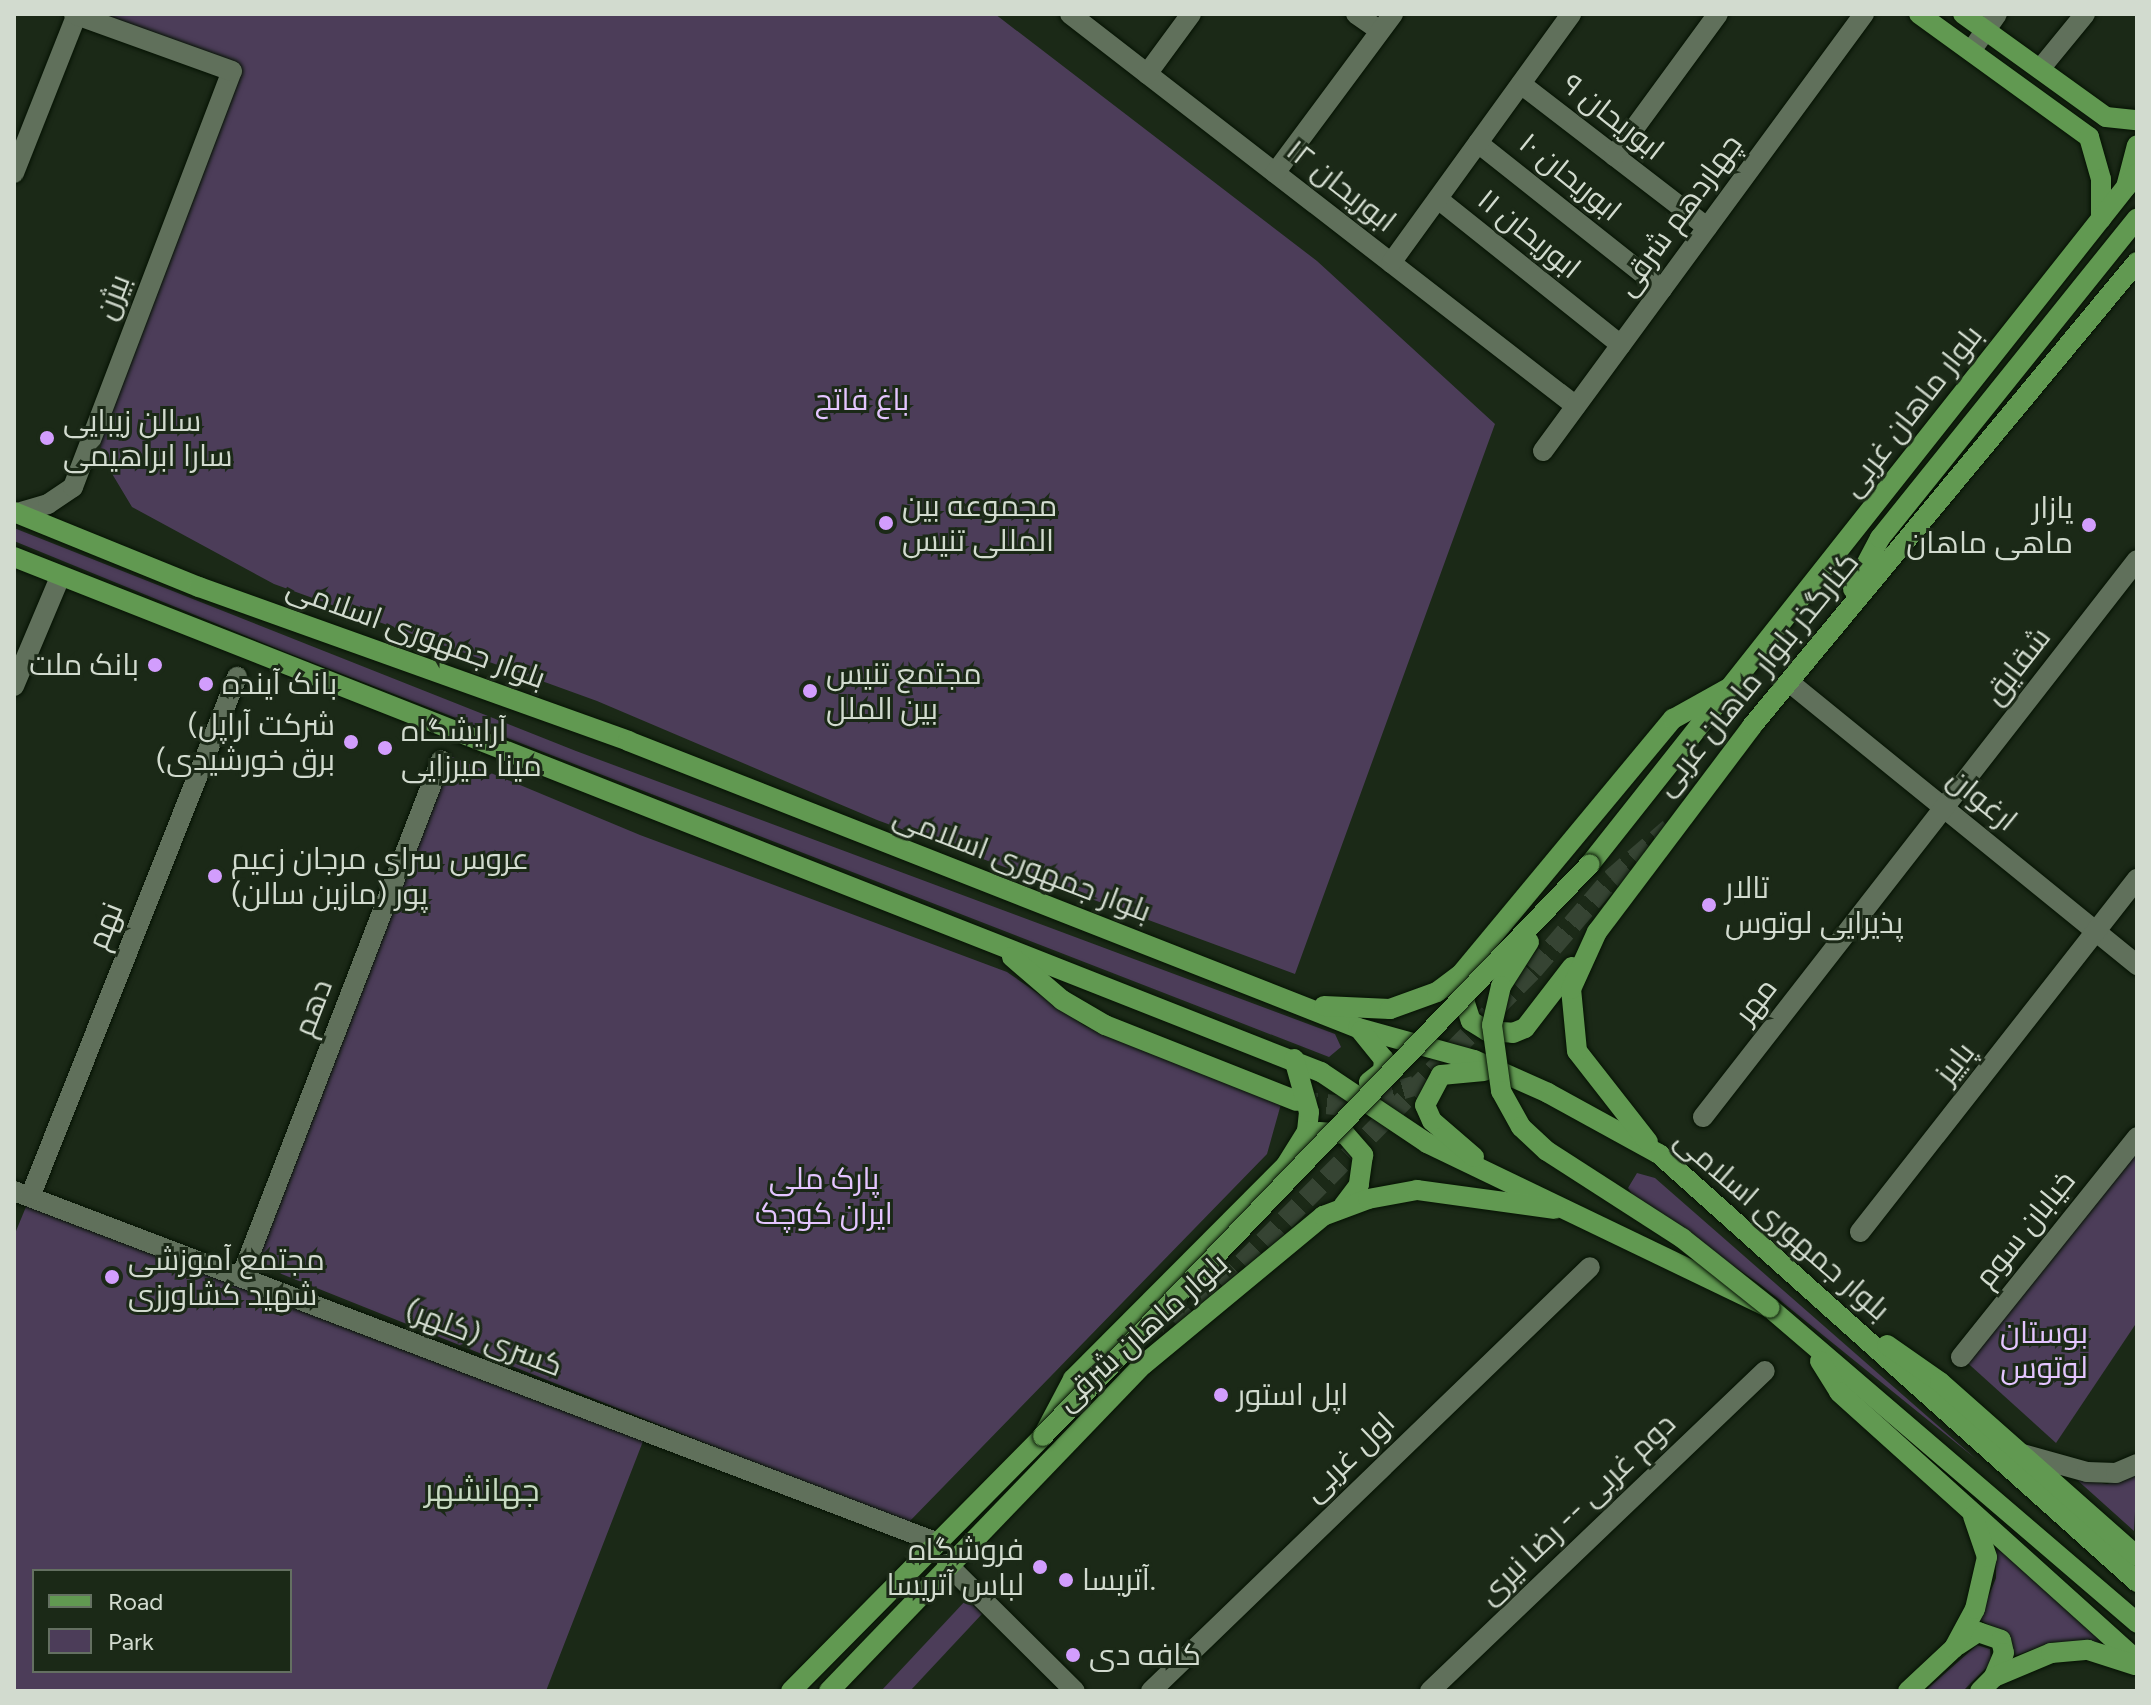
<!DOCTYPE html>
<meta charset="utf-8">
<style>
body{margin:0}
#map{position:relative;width:2151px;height:1705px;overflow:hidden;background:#1b2917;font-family:Figtree,Cairo,sans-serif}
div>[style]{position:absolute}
.green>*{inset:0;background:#4c3d59}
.major-tunnel>*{height:20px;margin-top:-10px;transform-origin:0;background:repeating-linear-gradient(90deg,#364433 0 20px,transparent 0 30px)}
.roads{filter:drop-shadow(0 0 2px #051203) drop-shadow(0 0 2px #051203)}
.minor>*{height:20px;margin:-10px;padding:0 10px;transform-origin:10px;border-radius:10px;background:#60705b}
.major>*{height:20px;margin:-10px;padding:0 10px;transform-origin:10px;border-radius:10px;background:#619951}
.bridges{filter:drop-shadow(0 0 2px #051203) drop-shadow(0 0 2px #051203)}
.major-bridge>*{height:20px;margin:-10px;padding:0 10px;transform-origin:10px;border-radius:10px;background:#619951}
.dots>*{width:22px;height:22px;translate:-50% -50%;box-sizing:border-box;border:4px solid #1b2917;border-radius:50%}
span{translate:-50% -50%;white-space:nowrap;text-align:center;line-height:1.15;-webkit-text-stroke:6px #1b2917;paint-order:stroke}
.street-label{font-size:30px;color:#d2dbcf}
.park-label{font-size:30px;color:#e4c5ff}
.poi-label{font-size:30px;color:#d2dbcf}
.left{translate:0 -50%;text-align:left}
.right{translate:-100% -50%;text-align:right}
.neighbourhood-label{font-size:32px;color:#c7dac2}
.frame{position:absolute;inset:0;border:16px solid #d2dbcf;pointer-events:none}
.legend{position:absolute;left:32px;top:1569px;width:260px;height:104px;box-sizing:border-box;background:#1b2917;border:2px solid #647061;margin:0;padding:10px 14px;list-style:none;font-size:24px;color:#d2dbcf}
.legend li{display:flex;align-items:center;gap:16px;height:40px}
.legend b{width:40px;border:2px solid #647061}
</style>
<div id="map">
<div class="green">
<div style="clip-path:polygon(96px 14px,995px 14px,1317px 261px,1495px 424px,1295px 974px,877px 820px,597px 701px,274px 584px,132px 507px,96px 447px,230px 70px)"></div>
<div style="clip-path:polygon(14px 528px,576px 751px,1335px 1034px,1341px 1047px,1329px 1057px,283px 651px,14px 541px)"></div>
<div style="clip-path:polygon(450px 756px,640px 835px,1007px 972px,1085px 1026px,1281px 1104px,1267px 1154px,907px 1524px,254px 1263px)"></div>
<div style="clip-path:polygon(2137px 1130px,2137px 1322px,2056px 1443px,1961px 1357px)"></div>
<div style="clip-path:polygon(1637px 1173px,1655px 1178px,1976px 1459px,1761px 1285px,1634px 1197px,1628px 1188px)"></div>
<div style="clip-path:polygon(evenodd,30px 1197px,647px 1431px,546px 1691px,14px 1691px,14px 1236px,30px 1197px,34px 1571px,290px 1571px,290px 1671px,34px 1671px,34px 1571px)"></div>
<div style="clip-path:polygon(2137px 1474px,2134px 1531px,2075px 1478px,2107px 1484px)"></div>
<div style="clip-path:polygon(1996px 1540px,2111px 1643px,2053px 1642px,2012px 1657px,2008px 1634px,1979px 1620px,1996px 1578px)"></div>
<div style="clip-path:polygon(967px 1599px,982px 1614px,910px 1691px,881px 1691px)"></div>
<div style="clip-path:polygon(1977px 1645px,1990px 1649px,1991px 1663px,1963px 1691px,1925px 1691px)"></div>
</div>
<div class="major-tunnel">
<div style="left:1297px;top:1101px;width:48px;rotate:5.9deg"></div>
<div style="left:1345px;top:1106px;width:72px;rotate:-16.2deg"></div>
<div style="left:1179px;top:1327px;width:503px;rotate:-45.24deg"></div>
<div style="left:1533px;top:970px;width:120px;rotate:-49.4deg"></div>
<div style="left:1611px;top:879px;width:77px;rotate:-40.8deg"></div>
</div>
<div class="roads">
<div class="minor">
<div style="left:1070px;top:14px;width:640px;rotate:37.77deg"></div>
<div style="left:1356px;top:14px;width:29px;rotate:35deg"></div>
<div style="left:1971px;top:51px;width:45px;rotate:-54.9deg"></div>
<div style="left:2040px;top:69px;width:71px;rotate:-50.7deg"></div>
<div style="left:1147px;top:74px;width:74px;rotate:-53.7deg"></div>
<div style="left:1521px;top:84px;width:235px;rotate:37.6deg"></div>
<div style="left:1478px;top:143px;width:235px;rotate:38.4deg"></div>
<div style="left:1614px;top:156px;width:176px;rotate:-53.8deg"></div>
<div style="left:14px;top:173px;width:171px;rotate:-68.4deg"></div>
<div style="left:1275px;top:173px;width:198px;rotate:-53.4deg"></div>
<div style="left:1438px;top:199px;width:234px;rotate:38.6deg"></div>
<div style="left:1391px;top:263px;width:307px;rotate:-54.1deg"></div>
<div style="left:1543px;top:451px;width:542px;rotate:-53.7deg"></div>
<div style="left:17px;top:513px;width:32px;rotate:-16deg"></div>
<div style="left:48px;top:504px;width:30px;rotate:-34deg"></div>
<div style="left:73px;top:487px;width:445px;rotate:-69.1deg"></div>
<div style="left:232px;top:71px;width:168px;rotate:-160.2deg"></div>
<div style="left:1789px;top:682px;width:449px;rotate:39.1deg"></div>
<div style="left:14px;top:686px;width:118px;rotate:-67.1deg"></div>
<div style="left:1703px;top:1117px;width:706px;rotate:-52.08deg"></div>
<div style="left:14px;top:1191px;width:983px;rotate:20.85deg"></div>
<div style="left:30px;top:1197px;width:560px;rotate:-68.29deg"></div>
<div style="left:1860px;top:1232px;width:449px;rotate:-51.9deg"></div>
<div style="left:241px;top:1277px;width:554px;rotate:-68.85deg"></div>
<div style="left:1961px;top:1357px;width:282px;rotate:-51.3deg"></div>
<div style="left:2022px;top:1454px;width:67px;rotate:15.5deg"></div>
<div style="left:2087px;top:1472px;width:29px;rotate:2deg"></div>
<div style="left:2116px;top:1473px;width:23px;rotate:-23deg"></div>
<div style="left:947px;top:1564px;width:180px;rotate:44.8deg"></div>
<div style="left:1151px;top:1691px;width:610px;rotate:-44deg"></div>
<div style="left:1430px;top:1691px;width:463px;rotate:-43.7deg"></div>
</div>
<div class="major">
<div style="left:1919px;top:14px;width:210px;rotate:35.9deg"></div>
<div style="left:2089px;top:137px;width:44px;rotate:74.1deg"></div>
<div style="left:2101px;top:179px;width:40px;rotate:90deg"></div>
<div style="left:1963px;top:14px;width:176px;rotate:35.8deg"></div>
<div style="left:2106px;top:117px;width:31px;rotate:6deg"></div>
<div style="left:2126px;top:187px;width:43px;rotate:-75.3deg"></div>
<div style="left:14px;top:512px;width:200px;rotate:22.1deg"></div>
<div style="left:199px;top:587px;width:456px;rotate:19.7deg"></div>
<div style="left:628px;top:741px;width:784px;rotate:21.46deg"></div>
<div style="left:1358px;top:1028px;width:120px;rotate:15.4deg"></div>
<div style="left:1474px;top:1060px;width:81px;rotate:24deg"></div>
<div style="left:1548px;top:1093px;width:127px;rotate:28.8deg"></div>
<div style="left:1659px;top:1154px;width:642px;rotate:41.84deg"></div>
<div style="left:14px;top:557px;width:1405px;rotate:21.51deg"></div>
<div style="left:1321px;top:1072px;width:128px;rotate:33.8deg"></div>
<div style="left:1427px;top:1143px;width:381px;rotate:25.7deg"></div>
<div style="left:1770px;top:1308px;width:484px;rotate:40.6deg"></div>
<div style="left:1853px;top:589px;width:58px;rotate:-62.1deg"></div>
<div style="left:1880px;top:538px;width:410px;rotate:-51.2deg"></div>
<div style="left:1590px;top:864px;width:881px;rotate:-51.63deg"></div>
<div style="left:1012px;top:957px;width:66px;rotate:40.7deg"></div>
<div style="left:1062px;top:1000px;width:50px;rotate:30.2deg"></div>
<div style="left:1105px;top:1025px;width:206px;rotate:21.6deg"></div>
<div style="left:1469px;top:984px;width:17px;rotate:107deg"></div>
<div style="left:1464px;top:1000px;width:22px;rotate:72deg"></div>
<div style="left:1471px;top:1021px;width:19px;rotate:32deg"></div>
<div style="left:1487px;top:1031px;width:26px;rotate:4deg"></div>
<div style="left:1513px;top:1033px;width:13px;rotate:-23deg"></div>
<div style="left:1525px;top:1028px;width:77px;rotate:-52.4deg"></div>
<div style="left:1324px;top:1006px;width:66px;rotate:2.6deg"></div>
<div style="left:1390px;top:1009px;width:50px;rotate:-19.9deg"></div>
<div style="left:1437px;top:992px;width:30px;rotate:-37deg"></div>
<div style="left:1461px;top:974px;width:332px;rotate:-50.3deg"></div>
<div style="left:1673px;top:719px;width:62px;rotate:-29.1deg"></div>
<div style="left:1361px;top:1031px;width:36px;rotate:51deg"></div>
<div style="left:1384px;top:1059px;width:12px;rotate:95deg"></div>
<div style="left:1383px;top:1071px;width:18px;rotate:142deg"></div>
<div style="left:1319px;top:1132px;width:26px;rotate:4deg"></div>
<div style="left:1345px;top:1134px;width:28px;rotate:49deg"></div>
<div style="left:1363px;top:1155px;width:30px;rotate:98deg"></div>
<div style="left:1359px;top:1185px;width:26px;rotate:127deg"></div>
<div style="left:1648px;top:1142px;width:115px;rotate:-128deg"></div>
<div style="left:1577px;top:1051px;width:62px;rotate:-95.5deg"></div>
<div style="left:1571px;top:989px;width:63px;rotate:-65.5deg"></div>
<div style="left:1597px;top:932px;width:258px;rotate:-53deg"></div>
<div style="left:1752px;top:726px;width:603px;rotate:-50.32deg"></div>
<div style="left:1474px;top:1157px;width:55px;rotate:-139.4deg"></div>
<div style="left:1432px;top:1121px;width:17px;rotate:-114deg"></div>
<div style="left:1425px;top:1105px;width:34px;rotate:-62deg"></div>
<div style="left:1441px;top:1075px;width:43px;rotate:-5.3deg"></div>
<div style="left:1887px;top:1345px;width:65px;rotate:34.9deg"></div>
<div style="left:1940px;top:1382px;width:263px;rotate:41.5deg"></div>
<div style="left:1820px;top:1361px;width:36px;rotate:58deg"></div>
<div style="left:1839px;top:1392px;width:401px;rotate:42deg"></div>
<div style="left:1958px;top:1645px;width:24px;rotate:-33deg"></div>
<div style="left:1978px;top:1632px;width:24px;rotate:19deg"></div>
<div style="left:2001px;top:1640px;width:13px;rotate:77deg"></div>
<div style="left:2004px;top:1653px;width:26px;rotate:113deg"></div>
<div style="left:791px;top:1691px;width:359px;rotate:-45.3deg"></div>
<div style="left:1043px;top:1436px;width:64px;rotate:-62.2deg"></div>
<div style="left:1073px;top:1379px;width:302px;rotate:-45.1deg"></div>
<div style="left:1286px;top:1165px;width:40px;rotate:-58deg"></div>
<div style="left:1307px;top:1131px;width:19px;rotate:-84deg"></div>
<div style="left:1309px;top:1112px;width:55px;rotate:-105.8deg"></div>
<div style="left:829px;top:1691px;width:453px;rotate:-46.1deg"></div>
<div style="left:1143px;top:1365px;width:234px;rotate:-39.6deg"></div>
<div style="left:1323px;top:1216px;width:48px;rotate:-20.7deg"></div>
<div style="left:1368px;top:1199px;width:50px;rotate:-10.4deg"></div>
<div style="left:1417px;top:1190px;width:139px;rotate:7.8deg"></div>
<div style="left:1908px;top:1691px;width:63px;rotate:-43.1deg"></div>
<div style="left:1954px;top:1648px;width:44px;rotate:-61.7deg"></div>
<div style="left:1975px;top:1609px;width:53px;rotate:-77deg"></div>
<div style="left:1987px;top:1557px;width:43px;rotate:-108.9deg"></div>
<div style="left:1980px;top:1691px;width:20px;rotate:-45deg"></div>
<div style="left:1994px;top:1677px;width:62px;rotate:-22.8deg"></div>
<div style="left:2051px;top:1653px;width:37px;rotate:-5deg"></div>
<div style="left:2088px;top:1650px;width:49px;rotate:17.7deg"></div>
</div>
</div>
<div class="bridges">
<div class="major-bridge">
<div style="left:1529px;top:942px;width:52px;rotate:122.5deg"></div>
<div style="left:1501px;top:986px;width:40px;rotate:103deg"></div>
<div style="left:1492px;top:1025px;width:67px;rotate:82.2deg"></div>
<div style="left:1501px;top:1091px;width:41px;rotate:60.9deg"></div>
<div style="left:1521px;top:1127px;width:35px;rotate:43deg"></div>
<div style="left:1547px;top:1151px;width:161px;rotate:32.8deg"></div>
<div style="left:1682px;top:1238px;width:112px;rotate:38.5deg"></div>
<div style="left:1043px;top:1436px;width:791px;rotate:-46.28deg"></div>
</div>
</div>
<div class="dots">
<div style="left:47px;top:438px;background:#d29dfd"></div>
<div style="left:886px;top:523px;background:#d29dfd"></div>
<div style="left:2089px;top:525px;background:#d29dfd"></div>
<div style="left:155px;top:665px;background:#d29dfd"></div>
<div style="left:206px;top:684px;background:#d29dfd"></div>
<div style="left:810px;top:691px;background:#d29dfd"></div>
<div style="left:351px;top:742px;background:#d29dfd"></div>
<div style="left:385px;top:748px;background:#d29dfd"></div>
<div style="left:215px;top:876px;background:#d29dfd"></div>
<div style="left:1709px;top:905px;background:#d29dfd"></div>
<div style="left:112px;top:1277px;background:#d29dfd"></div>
<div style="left:1221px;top:1395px;background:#d29dfd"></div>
<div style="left:1040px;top:1567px;background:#d29dfd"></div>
<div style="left:1066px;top:1580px;background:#d29dfd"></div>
<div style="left:1073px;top:1655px;background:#d29dfd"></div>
</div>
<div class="street-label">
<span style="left:1613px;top:117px;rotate:38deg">ابوریحان ۹</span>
<span style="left:1570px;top:177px;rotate:39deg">ابوریحان ۱۰</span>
<span style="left:1341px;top:186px;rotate:38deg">ابوریحان ۱۲</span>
<span style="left:1679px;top:215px;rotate:-54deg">چهاردهم شرقی</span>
<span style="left:1529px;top:234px;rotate:39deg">ابوریحان ۱۱</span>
<span style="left:113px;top:297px;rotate:-69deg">بیژن</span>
<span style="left:1912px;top:411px;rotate:-52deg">بلوار ماهان غربی</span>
<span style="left:416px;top:633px;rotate:20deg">بلوار جمهوری اسلامی</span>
<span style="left:2017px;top:666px;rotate:-52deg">شقایق</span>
<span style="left:1757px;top:674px;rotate:-51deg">کنارگذر بلوار ماهان غربی</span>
<span style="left:1982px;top:800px;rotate:39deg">ارغوان</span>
<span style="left:1022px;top:864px;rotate:21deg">بلوار جمهوری اسلامی</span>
<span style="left:105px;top:926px;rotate:-68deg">نهم</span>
<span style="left:1756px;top:1001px;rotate:-52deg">مهر</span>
<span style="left:313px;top:1008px;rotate:-69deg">دهم</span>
<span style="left:1955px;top:1063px;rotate:-52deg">پاییز</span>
<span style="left:1782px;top:1225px;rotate:41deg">بلوار جمهوری اسلامی</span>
<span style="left:2025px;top:1229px;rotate:-51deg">خیابان سوم</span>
<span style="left:1142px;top:1332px;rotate:-42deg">بلوار ماهان شرقی</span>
<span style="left:484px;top:1338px;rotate:21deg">کسری (کلهر)</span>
<span style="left:1349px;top:1457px;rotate:-44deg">اول غربی</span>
<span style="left:1577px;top:1509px;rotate:-44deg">دوم غربی -- رضا نیری</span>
</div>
<div class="park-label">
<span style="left:862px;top:400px">باغ فاتح</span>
<span style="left:824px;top:1196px">پارک ملی<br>ایران کوچک</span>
<span style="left:2044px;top:1350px">بوستان<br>لوتوس</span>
</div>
<div class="poi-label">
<span class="left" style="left:63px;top:438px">سالن زیبایی<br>سارا ابراهیمی</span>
<span class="left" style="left:902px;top:523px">مجموعه بین<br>المللی تنیس</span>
<span class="right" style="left:2073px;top:525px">یازار<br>ماهی ماهان</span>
<span class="right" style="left:139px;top:665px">بانک ملت</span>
<span class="left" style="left:826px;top:691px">مجتمع تنیس<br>بین الملل</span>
<span class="left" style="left:222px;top:684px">بانک آینده</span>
<span class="right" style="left:335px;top:742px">(شرکت آراپل<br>(برق خورشیدی</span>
<span class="left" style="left:401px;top:748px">آرایشگاه<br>مینا میرزایی</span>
<span class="left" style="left:231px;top:876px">عروس سرای مرجان زعیم<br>پور (مازین سالن)</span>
<span class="left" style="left:1725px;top:905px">تالار<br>پذیرایی لوتوس</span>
<span class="left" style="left:128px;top:1277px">مجتمع آموزشی<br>شهید کشاورزی</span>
<span class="left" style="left:1237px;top:1395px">اپل استور</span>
<span class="right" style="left:1024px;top:1567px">فروشگاه<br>لباس آتریسا</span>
<span class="left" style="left:1082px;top:1580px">آتریسا.</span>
<span class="left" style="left:1089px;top:1655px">کافه دی</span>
</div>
<div class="neighbourhood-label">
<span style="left:482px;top:1490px">جهانشهر</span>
</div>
<div class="frame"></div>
<ul class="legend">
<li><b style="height:10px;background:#619951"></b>Road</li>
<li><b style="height:22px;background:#4c3d59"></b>Park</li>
</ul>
</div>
